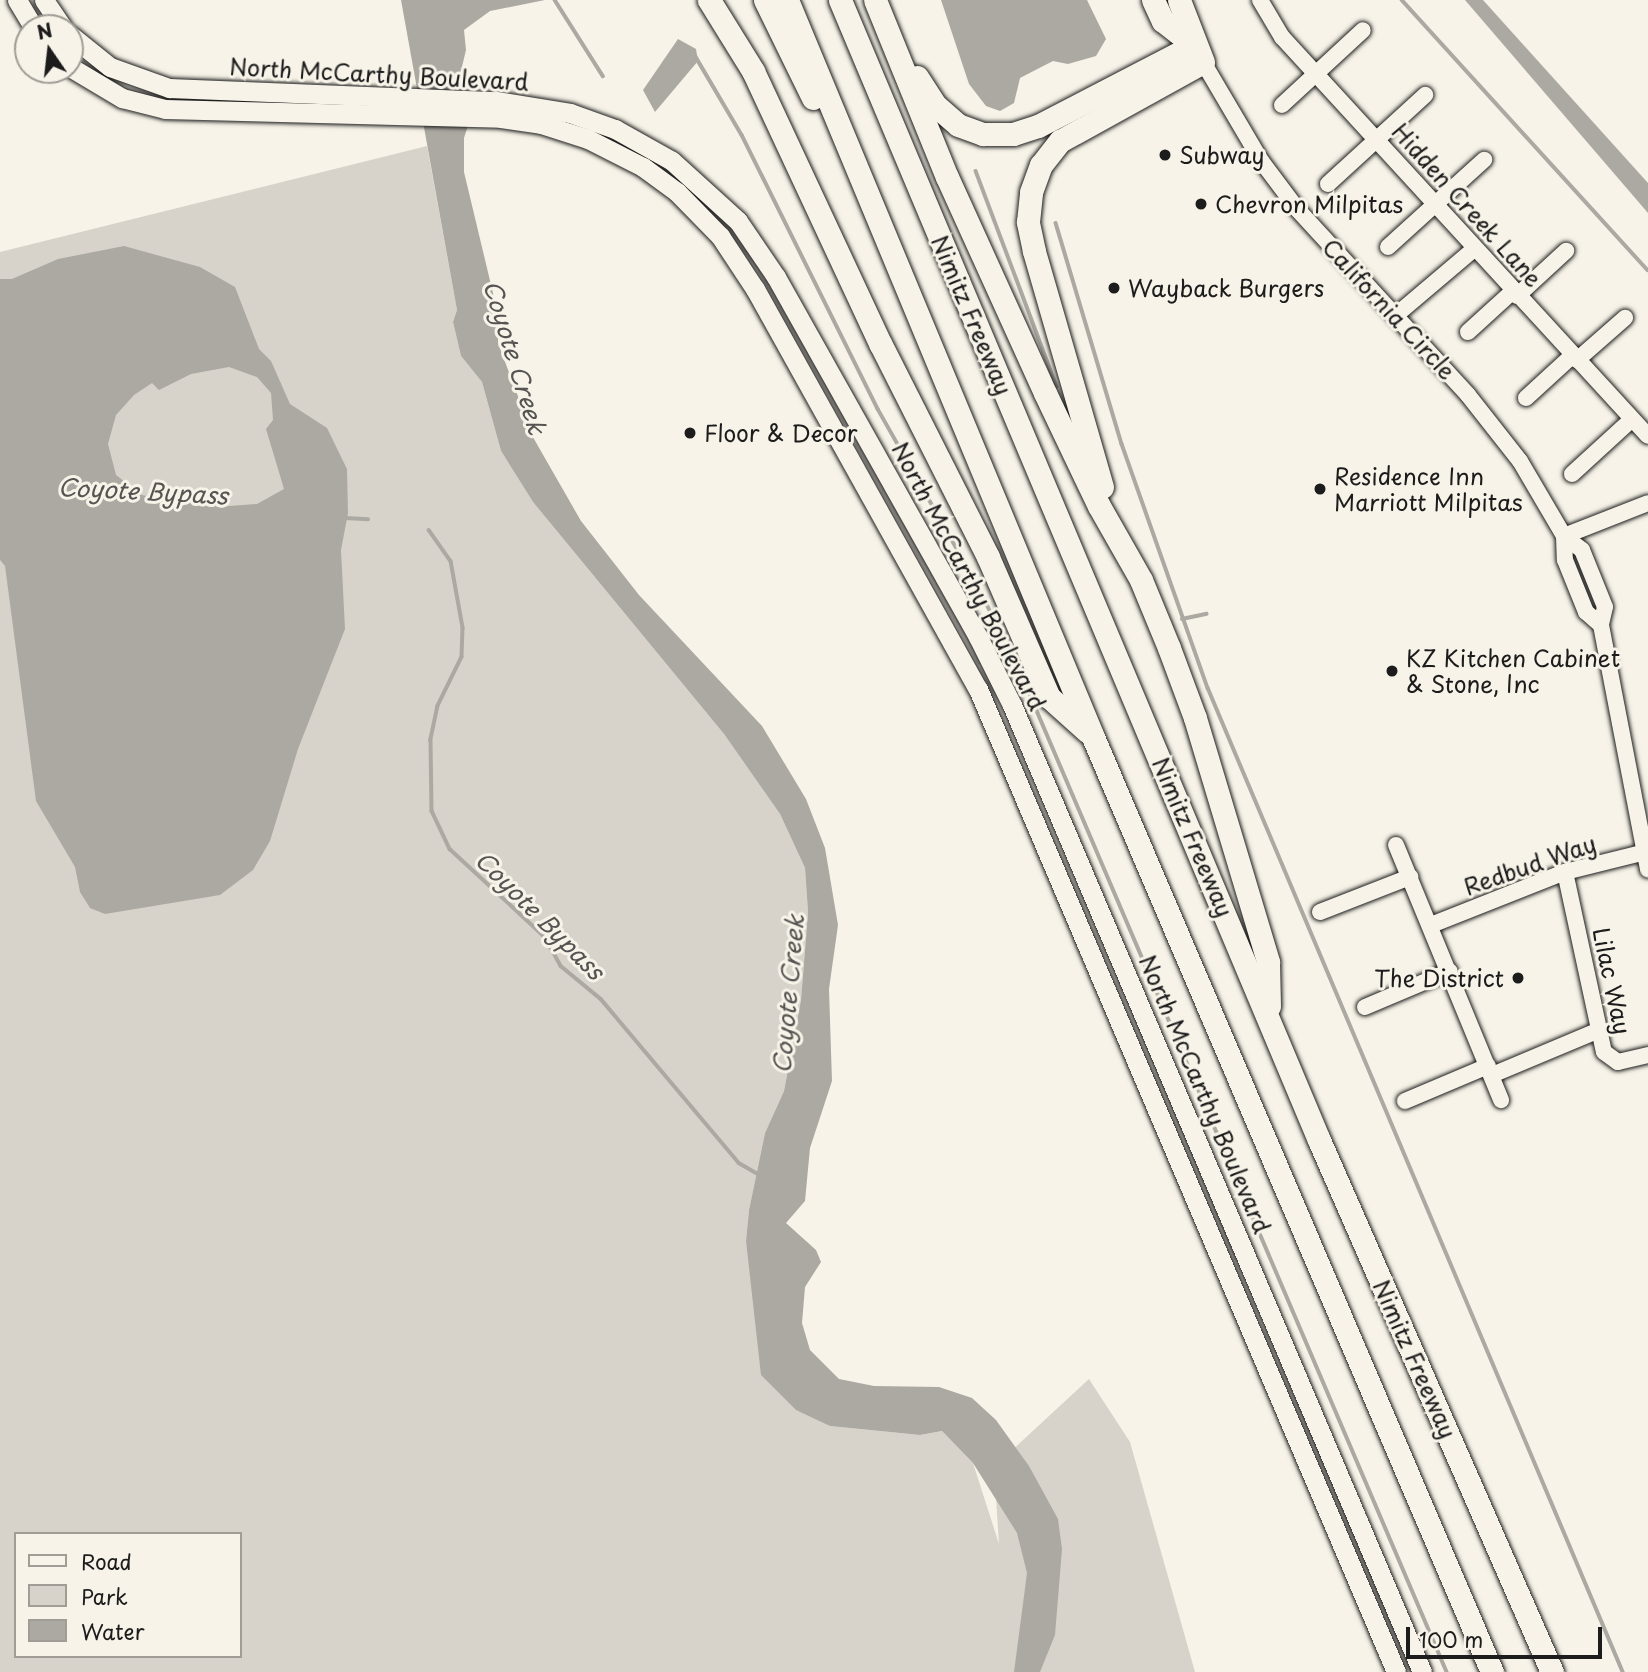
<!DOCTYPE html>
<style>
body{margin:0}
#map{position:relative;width:1648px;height:1672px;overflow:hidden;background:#f7f3e8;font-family:"Playpen Sans",sans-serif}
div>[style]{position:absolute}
.green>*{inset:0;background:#d7d3cb}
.water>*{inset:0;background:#aca9a2}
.stream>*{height:3.5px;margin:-1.75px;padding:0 1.75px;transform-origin:1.75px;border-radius:1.75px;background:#aca9a2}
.roads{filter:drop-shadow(0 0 2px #1c1c1c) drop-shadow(0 0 2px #1c1c1c)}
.minor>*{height:16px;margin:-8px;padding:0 8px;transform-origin:8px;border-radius:8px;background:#f7f3e8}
.major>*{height:19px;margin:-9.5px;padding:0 9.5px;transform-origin:9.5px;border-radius:9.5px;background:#f7f3e8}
.highway>*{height:23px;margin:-11.5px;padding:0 11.5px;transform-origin:11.5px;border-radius:11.5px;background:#f7f3e8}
.dots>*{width:19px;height:19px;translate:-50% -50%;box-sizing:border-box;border:4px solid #f7f3e8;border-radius:50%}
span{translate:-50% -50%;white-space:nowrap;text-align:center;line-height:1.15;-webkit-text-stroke:6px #f7f3e8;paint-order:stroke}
.street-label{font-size:23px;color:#1c1c1c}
.poi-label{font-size:23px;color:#1c1c1c}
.left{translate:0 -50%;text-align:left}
.right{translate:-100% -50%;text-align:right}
.water-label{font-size:24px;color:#565452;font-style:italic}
.legend{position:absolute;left:14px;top:1532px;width:228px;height:126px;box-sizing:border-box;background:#f7f3e8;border:2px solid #9f9d96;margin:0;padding:9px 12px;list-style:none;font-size:21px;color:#1c1c1c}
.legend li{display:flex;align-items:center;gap:14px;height:35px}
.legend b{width:35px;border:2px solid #9f9d96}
.north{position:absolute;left:14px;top:14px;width:70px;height:70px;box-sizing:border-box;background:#f7f3e8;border:2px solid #9f9d96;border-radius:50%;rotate:346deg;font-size:19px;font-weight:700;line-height:28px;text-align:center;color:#1c1c1c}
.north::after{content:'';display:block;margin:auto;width:24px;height:32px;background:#1c1c1c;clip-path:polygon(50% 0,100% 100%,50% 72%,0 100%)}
.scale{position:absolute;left:1406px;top:1627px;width:196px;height:32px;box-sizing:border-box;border:4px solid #1c1c1c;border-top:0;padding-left:9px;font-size:21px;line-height:24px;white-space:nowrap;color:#1c1c1c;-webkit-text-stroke:5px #f7f3e8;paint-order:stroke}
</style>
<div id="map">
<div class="green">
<div style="clip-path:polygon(379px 104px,503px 107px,578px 121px,647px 152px,706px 195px,762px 262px,986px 660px,978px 665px,754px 264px,700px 198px,632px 148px,574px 123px,505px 109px)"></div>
<div style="clip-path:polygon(evenodd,427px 146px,457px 310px,453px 322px,461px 356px,482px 382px,501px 451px,533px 502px,724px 734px,780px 814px,805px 868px,808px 912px,801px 1000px,784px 1091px,765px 1133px,749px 1210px,746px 1241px,754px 1291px,830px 1426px,920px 1435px,942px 1431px,973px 1463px,999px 1544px,994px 1467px,1089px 1379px,1130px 1442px,1195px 1672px,0 1672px,0 252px,427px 146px,16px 1534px,240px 1534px,240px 1656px,16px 1656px,16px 1534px)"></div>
<div style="clip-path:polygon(1053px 825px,1238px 1260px,1235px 1260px)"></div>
<div style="clip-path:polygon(1253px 1301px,1296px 1401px,1320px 1439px,1418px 1672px,1410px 1672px)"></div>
</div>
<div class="water">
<div style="clip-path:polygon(401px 0,545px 0,490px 11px,464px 30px,466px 50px,460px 75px,472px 113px,464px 138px,464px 172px,498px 314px,498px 343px,534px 439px,581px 521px,639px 595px,762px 726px,806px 799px,825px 848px,838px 925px,829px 989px,832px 1081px,810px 1148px,805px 1201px,786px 1223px,816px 1250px,821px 1262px,805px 1287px,802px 1323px,810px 1350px,839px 1379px,874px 1386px,939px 1387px,972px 1398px,996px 1420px,1029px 1466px,1058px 1519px,1062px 1549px,1055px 1635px,1040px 1672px,1014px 1672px,1027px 1573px,1017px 1533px,973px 1463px,942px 1431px,920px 1435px,830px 1426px,796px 1410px,761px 1375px,746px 1241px,749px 1210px,765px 1133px,784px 1091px,801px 1000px,808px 912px,805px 868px,780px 814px,724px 734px,533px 502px,501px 451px,482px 382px,461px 356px,453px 322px,457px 310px)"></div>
<div style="clip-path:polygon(941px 0,1087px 0,1106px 39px,1096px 56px,1068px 64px,1053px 61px,1020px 78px,1014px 103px,1000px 111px,986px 106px,969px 84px)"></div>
<div style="clip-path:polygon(1465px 0,1483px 0,1648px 183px,1648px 213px)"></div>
<div style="clip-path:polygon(678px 39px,696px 49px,698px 61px,655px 112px,643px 90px)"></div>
<div style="clip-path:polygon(evenodd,124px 246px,200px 267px,235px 287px,259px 349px,271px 361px,290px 404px,327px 428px,347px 469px,348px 513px,341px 550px,345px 629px,298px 749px,270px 841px,253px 870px,220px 895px,105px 914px,90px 908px,80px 892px,75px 867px,36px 801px,5px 566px,0 560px,0 279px,12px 279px,58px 259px,124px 246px,229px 367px,257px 377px,271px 393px,273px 420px,266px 429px,284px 489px,257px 504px,216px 507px,218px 493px,174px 502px,142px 495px,116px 475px,108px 444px,116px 415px,134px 395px,152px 383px,159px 390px,191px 374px,229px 367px)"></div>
</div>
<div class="stream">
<div style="left:555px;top:0;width:90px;rotate:57.7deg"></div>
<div style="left:1402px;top:0;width:365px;rotate:47.7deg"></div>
<div style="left:696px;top:57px;width:91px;rotate:59.5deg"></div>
<div style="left:742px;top:135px;width:306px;rotate:63.6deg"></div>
<div style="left:878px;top:409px;width:203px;rotate:60.5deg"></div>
<div style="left:978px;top:586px;width:110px;rotate:64.1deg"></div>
<div style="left:1026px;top:685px;width:1073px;rotate:66.9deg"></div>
<div style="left:976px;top:171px;width:230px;rotate:69.4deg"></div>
<div style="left:1056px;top:223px;width:231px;rotate:73.4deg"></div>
<div style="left:1122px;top:444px;width:259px;rotate:70.6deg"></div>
<div style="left:1208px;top:688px;width:1068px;rotate:67.13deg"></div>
<div style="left:346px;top:518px;width:22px;rotate:3deg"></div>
<div style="left:429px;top:530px;width:38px;rotate:55deg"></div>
<div style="left:451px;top:561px;width:68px;rotate:79.8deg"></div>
<div style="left:463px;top:628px;width:29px;rotate:92deg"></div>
<div style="left:462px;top:657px;width:55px;rotate:116.1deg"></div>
<div style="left:438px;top:706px;width:35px;rotate:102deg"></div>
<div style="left:431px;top:740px;width:71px;rotate:89.2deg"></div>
<div style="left:432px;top:811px;width:42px;rotate:64.7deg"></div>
<div style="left:450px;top:849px;width:129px;rotate:42.8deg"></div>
<div style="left:545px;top:937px;width:33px;rotate:61deg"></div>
<div style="left:561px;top:966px;width:52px;rotate:39.5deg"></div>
<div style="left:601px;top:999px;width:214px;rotate:49.9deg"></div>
<div style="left:739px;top:1163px;width:24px;rotate:30deg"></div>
<div style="left:1182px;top:619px;width:25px;rotate:-12deg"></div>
</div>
<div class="roads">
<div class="minor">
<div style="left:1260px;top:0;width:43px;rotate:59.3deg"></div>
<div style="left:1282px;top:37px;width:541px;rotate:47.47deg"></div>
<div style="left:1203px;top:62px;width:116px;rotate:59.5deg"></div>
<div style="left:1262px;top:162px;width:60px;rotate:53.1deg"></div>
<div style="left:1298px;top:210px;width:251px;rotate:47.4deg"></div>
<div style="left:1468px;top:395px;width:84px;rotate:51.8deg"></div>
<div style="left:1520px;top:461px;width:87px;rotate:59.6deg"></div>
<div style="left:1564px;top:536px;width:24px;rotate:88deg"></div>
<div style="left:1565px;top:560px;width:56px;rotate:68deg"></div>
<div style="left:1586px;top:612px;width:20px;rotate:41deg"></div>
<div style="left:1282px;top:105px;width:110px;rotate:-42.8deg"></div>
<div style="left:1328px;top:184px;width:132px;rotate:-42.5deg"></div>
<div style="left:1388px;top:247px;width:130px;rotate:-42.2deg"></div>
<div style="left:1517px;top:296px;width:67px;rotate:-42.6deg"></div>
<div style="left:1395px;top:316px;width:104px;rotate:-40.3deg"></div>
<div style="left:1468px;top:332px;width:61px;rotate:-42.3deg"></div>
<div style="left:1577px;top:360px;width:64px;rotate:-41.2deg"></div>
<div style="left:1526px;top:398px;width:64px;rotate:-42.5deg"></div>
<div style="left:1572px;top:474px;width:81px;rotate:-42.5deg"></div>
<div style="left:1564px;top:536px;width:23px;rotate:38deg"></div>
<div style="left:1582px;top:550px;width:61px;rotate:68deg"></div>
<div style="left:1605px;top:607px;width:18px;rotate:103deg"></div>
<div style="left:1601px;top:625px;width:249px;rotate:79.1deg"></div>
<div style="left:1564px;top:536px;width:90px;rotate:-21.4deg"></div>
<div style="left:1396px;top:845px;width:276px;rotate:67.6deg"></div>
<div style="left:1565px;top:872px;width:184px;rotate:77.8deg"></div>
<div style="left:1604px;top:1052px;width:17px;rotate:36deg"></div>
<div style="left:1618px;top:1062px;width:31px;rotate:-13deg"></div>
<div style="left:1320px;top:912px;width:97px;rotate:-21.3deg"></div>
<div style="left:1431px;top:925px;width:144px;rotate:-21.6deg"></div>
<div style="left:1565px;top:872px;width:82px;rotate:-14deg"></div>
<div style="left:1365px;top:1007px;width:92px;rotate:-23deg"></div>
<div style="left:1492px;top:1075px;width:116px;rotate:-22.8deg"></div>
<div style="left:1405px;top:1101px;width:90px;rotate:-22.9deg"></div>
</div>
<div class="major">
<div style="left:17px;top:0;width:33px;rotate:59deg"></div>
<div style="left:44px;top:0;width:34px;rotate:56deg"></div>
<div style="left:70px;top:35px;width:51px;rotate:38.7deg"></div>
<div style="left:110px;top:67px;width:63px;rotate:19.6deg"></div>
<div style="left:169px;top:88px;width:327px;rotate:2.3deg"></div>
<div style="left:496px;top:101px;width:75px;rotate:9.2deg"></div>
<div style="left:570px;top:113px;width:48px;rotate:19.6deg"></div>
<div style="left:615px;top:129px;width:65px;rotate:29.3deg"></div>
<div style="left:672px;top:161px;width:89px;rotate:42.3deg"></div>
<div style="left:738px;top:221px;width:68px;rotate:55.8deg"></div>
<div style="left:776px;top:277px;width:413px;rotate:60.7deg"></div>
<div style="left:978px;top:637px;width:76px;rotate:63.4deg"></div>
<div style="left:1012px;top:705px;width:1050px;rotate:67.02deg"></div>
<div style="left:70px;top:67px;width:61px;rotate:30.8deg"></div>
<div style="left:122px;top:98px;width:44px;rotate:14.3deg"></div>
<div style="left:165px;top:109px;width:336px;rotate:1.5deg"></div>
<div style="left:501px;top:118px;width:40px;rotate:8.5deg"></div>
<div style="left:541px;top:124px;width:49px;rotate:17.7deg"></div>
<div style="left:588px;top:139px;width:62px;rotate:27deg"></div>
<div style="left:643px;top:167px;width:42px;rotate:36.3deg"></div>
<div style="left:677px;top:192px;width:62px;rotate:45.7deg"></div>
<div style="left:720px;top:236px;width:64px;rotate:56.6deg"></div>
<div style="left:755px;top:289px;width:458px;rotate:60.9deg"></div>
<div style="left:978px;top:689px;width:1068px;rotate:66.96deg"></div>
</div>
<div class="highway">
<div style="left:709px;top:0;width:84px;rotate:58.2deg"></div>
<div style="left:753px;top:71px;width:302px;rotate:65deg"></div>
<div style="left:881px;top:345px;width:237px;rotate:63.2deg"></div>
<div style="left:988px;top:557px;width:153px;rotate:66.5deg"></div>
<div style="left:1049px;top:697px;width:52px;rotate:41.9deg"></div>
<div style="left:765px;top:0;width:109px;rotate:63.9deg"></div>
<div style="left:787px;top:0;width:798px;rotate:67.45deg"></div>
<div style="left:1093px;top:737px;width:1017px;rotate:66.89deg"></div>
<div style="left:840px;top:0;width:1237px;rotate:67.21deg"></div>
<div style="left:1319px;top:1140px;width:581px;rotate:66.35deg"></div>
<div style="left:875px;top:0;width:191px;rotate:67.9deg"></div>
<div style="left:947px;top:177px;width:237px;rotate:65.6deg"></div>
<div style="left:1045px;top:393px;width:125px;rotate:64.5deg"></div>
<div style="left:1099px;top:506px;width:85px;rotate:60.4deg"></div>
<div style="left:1141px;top:580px;width:74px;rotate:67.6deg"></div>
<div style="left:1169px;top:648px;width:75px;rotate:69.6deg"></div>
<div style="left:1195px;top:718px;width:255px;rotate:73.3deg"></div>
<div style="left:1268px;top:962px;width:44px;rotate:88.7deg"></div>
<div style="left:1153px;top:0;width:23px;rotate:65deg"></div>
<div style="left:1163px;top:21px;width:39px;rotate:38deg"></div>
<div style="left:917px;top:77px;width:33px;rotate:57deg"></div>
<div style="left:935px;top:105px;width:30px;rotate:41deg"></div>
<div style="left:958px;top:125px;width:27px;rotate:20deg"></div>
<div style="left:983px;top:134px;width:30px"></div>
<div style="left:1013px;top:134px;width:26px;rotate:-18deg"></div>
<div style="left:1038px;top:126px;width:176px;rotate:-27.4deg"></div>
<div style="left:1102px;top:487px;width:246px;rotate:-106.1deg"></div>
<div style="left:1034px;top:251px;width:30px;rotate:-102deg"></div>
<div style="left:1028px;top:222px;width:30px;rotate:-84deg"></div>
<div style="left:1031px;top:192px;width:29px;rotate:-70deg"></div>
<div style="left:1041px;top:165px;width:31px;rotate:-52deg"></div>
<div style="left:1060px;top:141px;width:163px;rotate:-28.9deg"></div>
<div style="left:1203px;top:62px;width:66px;rotate:-111.2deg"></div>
</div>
</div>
<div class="dots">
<div style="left:1165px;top:155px;background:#1c1c1c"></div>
<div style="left:1201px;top:204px;background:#1c1c1c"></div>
<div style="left:1114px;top:288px;background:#1c1c1c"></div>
<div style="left:690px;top:433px;background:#1c1c1c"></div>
<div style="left:1320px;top:489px;background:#1c1c1c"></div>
<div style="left:1392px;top:671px;background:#1c1c1c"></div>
<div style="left:1518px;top:978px;background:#1c1c1c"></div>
</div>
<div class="street-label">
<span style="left:379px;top:74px;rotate:3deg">North McCarthy Boulevard</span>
<span style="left:1467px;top:205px;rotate:48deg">Hidden Creek Lane</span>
<span style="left:1389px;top:309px;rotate:47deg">California Circle</span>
<span style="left:972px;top:315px;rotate:67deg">Nimitz Freeway</span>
<span style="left:969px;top:576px;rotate:62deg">North McCarthy Boulevard</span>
<span style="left:1193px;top:837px;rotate:67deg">Nimitz Freeway</span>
<span style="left:1530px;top:865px;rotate:-19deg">Redbud Way</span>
<span style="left:1612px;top:981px;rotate:78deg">Lilac Way</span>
<span style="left:1205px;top:1094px;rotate:67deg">North McCarthy Boulevard</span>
<span style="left:1415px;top:1359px;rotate:66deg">Nimitz Freeway</span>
</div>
<div class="poi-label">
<span class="left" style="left:1179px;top:155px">Subway</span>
<span class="left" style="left:1215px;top:204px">Chevron Milpitas</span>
<span class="left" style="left:1128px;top:288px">Wayback Burgers</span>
<span class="left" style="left:704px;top:433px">Floor &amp; Decor</span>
<span class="left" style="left:1334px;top:489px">Residence Inn<br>Marriott Milpitas</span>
<span class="left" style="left:1406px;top:671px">KZ Kitchen Cabinet<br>&amp; Stone, Inc</span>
<span class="right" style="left:1504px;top:978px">The District</span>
</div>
<div class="water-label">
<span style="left:515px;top:357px;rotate:73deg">Coyote Creek</span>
<span style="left:143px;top:491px;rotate:3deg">Coyote Bypass</span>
<span style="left:540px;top:915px;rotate:45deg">Coyote Bypass</span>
<span style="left:788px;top:994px;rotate:-85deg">Coyote Creek</span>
</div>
<ul class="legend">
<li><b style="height:9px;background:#f7f3e8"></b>Road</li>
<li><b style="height:19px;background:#d7d3cb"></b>Park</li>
<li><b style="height:19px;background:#aca9a2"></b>Water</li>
</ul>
<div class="north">N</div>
<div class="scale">100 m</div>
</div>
